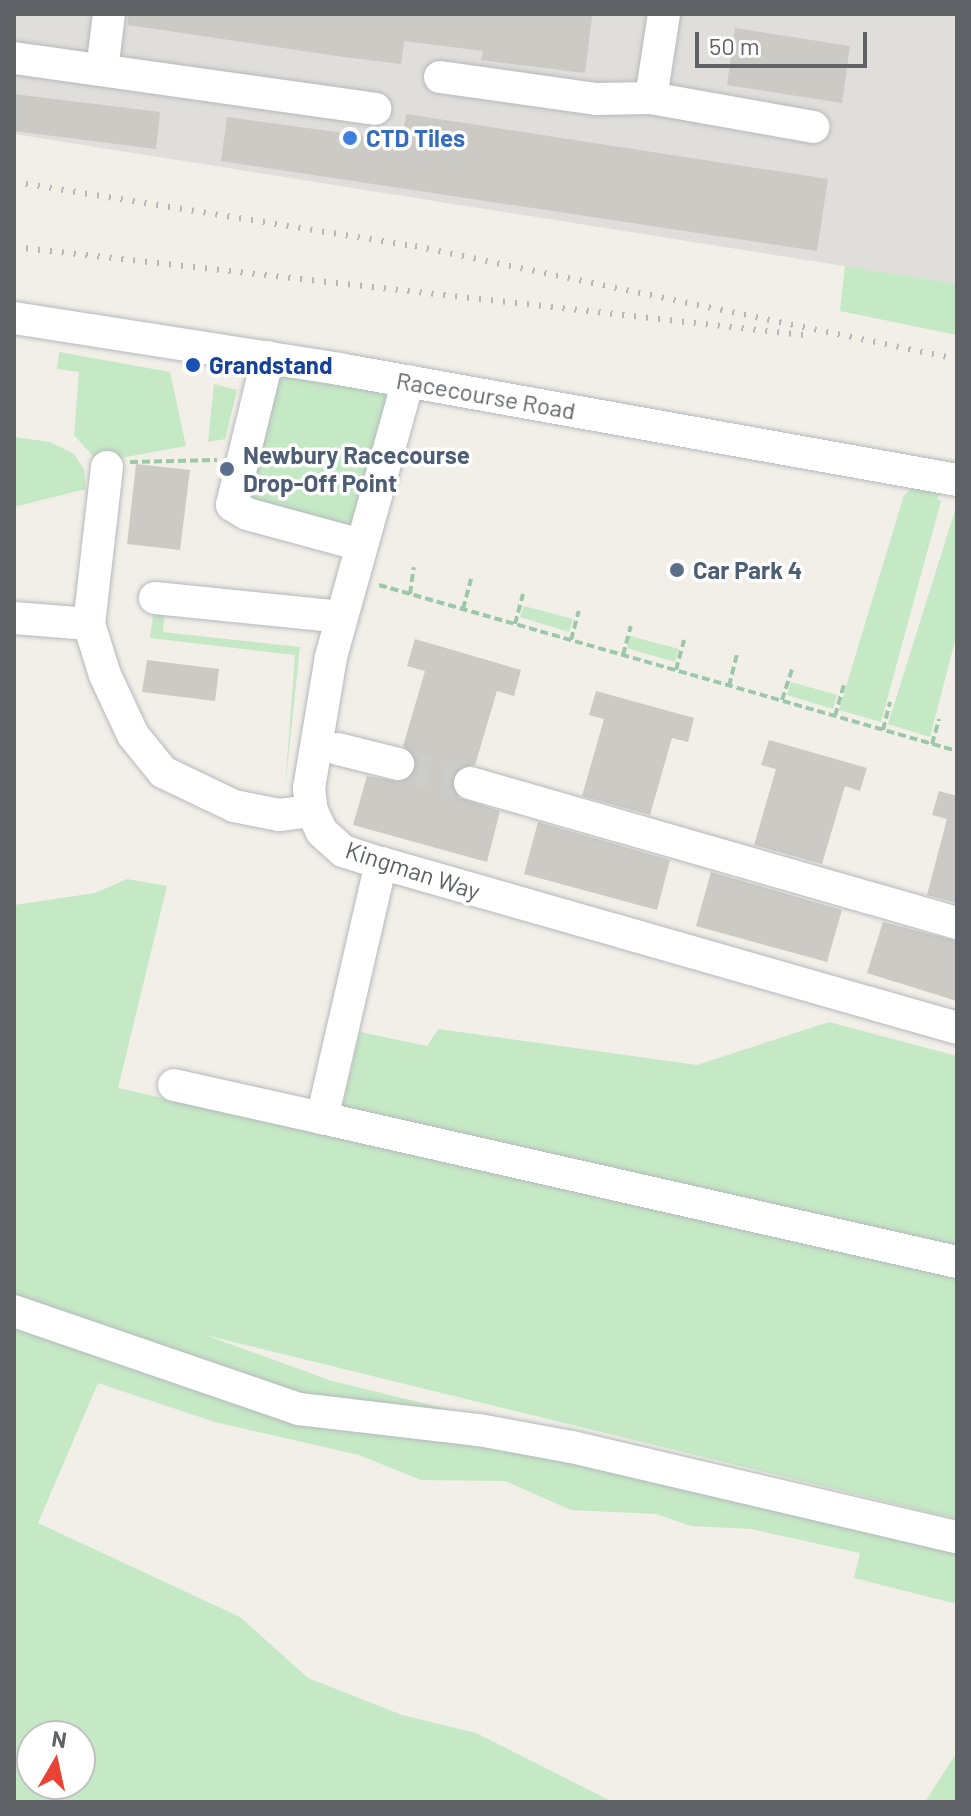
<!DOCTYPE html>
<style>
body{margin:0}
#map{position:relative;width:971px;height:1816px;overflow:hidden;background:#f1efe8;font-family:Barlow,sans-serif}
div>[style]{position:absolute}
.industrial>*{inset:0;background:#e0deda}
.green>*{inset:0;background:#c5e8c5}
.building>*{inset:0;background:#cccac5}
.minor-tunnel>*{height:32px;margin-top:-16px;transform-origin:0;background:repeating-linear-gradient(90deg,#ccccc8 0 32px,transparent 0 48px)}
.path>*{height:4px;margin-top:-2px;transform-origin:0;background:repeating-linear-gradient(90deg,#9cc7a9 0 8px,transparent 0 12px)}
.roads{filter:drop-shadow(0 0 2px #b5b8bc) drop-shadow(0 0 2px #b5b8bc)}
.minor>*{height:32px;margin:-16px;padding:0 16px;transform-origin:16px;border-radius:16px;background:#fff}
.rail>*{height:6px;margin-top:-3px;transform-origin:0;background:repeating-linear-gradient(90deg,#b6b7b8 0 2px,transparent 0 12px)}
.dots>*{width:22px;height:22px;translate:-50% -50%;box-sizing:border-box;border:4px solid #fff;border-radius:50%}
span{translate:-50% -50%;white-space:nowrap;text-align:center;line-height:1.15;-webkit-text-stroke:7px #fff;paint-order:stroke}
.shop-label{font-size:24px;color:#366cbe;font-weight:700}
.left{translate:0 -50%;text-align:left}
.transit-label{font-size:24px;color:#164399;font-weight:700}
.street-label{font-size:24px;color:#5f6368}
.service-label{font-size:24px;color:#4e5e75;font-weight:700}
.frame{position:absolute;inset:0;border:16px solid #5f6368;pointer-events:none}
.north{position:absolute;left:16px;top:1720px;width:80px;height:80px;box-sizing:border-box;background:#fff;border:2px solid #bfc1c3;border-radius:50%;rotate:9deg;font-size:22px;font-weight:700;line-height:32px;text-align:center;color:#5f6368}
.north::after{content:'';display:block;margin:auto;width:28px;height:36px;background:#ea4335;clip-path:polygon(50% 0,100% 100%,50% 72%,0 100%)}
.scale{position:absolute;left:695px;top:32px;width:172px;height:36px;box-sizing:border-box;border:4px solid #5f6368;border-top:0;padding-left:10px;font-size:24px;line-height:28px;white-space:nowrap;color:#5f6368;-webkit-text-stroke:6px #fff;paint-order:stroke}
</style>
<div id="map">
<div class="industrial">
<div style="clip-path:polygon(14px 14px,957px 14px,957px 284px,14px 134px)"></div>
</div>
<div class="green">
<div style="clip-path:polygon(845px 266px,957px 284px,957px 335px,840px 311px)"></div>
<div style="clip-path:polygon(59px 352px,170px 372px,186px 446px,98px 462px,74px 435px,79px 372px,57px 369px)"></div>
<div style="clip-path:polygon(275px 373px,382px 392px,387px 398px,350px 527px,256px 503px,248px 488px)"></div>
<div style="clip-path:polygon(214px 384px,237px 390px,225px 439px,208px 442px)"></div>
<div style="clip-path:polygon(14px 437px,50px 442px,74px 454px,84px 469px,86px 489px,14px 507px)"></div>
<div style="clip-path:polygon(916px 485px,941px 493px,937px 499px,941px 501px,881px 722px,839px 710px,904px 495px)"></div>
<div style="clip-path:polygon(957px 504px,957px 633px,930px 737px,888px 724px)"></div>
<div style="clip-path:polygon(524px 606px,573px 619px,569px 632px,520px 617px)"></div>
<div style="clip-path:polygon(154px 608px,165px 609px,163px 632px,300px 647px,285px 788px,295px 655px,150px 638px)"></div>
<div style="clip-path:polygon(630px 636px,679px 649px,675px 662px,627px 648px)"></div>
<div style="clip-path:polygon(791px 682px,837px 695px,833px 709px,787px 695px)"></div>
<div style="clip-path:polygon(127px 879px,167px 886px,118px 1088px,957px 1277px,957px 1519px,205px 1335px,332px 1381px,521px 1427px,309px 1399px,14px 1304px,14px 905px,95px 893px)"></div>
<div style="clip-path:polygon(829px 1022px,957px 1056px,957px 1255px,342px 1109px,360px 1032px,427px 1046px,438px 1029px,697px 1065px)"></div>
<div style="clip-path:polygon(evenodd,14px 1320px,482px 1436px,957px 1544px,957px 1604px,854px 1578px,860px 1553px,751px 1529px,691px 1526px,656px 1514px,571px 1510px,505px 1481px,421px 1480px,359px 1455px,215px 1422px,98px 1383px,38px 1523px,240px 1617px,308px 1678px,402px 1715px,476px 1733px,613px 1802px,14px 1802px,14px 1320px,32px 1736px,80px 1736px,80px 1784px,32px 1784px,32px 1736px)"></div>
<div style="clip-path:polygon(957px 1752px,957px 1802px,925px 1802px)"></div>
</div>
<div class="building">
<div style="clip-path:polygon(128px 14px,576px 14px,592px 16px,585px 73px,481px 60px,483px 51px,404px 41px,401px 64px,344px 57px,128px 25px)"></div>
<div style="clip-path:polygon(735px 28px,850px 46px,842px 103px,727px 85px)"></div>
<div style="clip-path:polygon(14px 94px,160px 112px,156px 149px,14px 131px)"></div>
<div style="clip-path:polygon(406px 114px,828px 179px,817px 251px,221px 161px,227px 117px,402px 141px)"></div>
<div style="clip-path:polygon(136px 464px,190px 470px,180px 550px,127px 544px)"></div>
<div style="clip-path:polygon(415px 639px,521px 670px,514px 696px,497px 691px,475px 765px,457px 769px,452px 779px,457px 797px,500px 811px,487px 862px,353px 825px,367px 776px,402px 782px,416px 769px,416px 758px,403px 746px,425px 671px,407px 666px)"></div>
<div style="clip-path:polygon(147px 660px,219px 669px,215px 701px,142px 692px)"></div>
<div style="clip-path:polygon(596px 691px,694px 718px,688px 742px,672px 738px,650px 815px,582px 796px,604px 719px,589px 715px)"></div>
<div style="clip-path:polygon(769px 740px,867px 768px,860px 791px,845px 786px,822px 864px,754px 845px,776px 769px,761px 765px)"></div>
<div style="clip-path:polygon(939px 791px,957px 796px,957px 903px,927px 895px,947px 819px,932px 815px)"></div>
<div style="clip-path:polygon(538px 822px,670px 860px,657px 910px,524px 874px)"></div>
<div style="clip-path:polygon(711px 872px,842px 910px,827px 962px,696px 926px)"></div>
<div style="clip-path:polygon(883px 922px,957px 941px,957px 1001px,867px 973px)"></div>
</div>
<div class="minor-tunnel">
<div style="left:398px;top:764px;width:74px;rotate:14.8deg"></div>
</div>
<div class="path">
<div style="left:130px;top:462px;width:87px;rotate:-1.3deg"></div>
<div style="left:379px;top:585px;width:601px;rotate:16.02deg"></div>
<div style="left:410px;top:594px;width:27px;rotate:-82deg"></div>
<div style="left:463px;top:609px;width:31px;rotate:-75deg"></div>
<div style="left:515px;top:624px;width:31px;rotate:-75deg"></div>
<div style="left:571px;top:640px;width:30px;rotate:-75deg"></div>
<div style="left:623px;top:655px;width:30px;rotate:-75deg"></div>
<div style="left:676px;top:670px;width:31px;rotate:-75deg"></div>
<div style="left:729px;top:686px;width:32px;rotate:-76deg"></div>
<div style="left:782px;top:700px;width:33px;rotate:-72deg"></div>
<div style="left:835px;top:716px;width:32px;rotate:-74deg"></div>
<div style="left:883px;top:730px;width:29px;rotate:-76deg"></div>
<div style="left:932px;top:744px;width:26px;rotate:-74deg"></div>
</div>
<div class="roads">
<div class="minor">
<div style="left:14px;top:58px;width:365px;rotate:8deg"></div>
<div style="left:102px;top:70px;width:56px;rotate:-82.9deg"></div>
<div style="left:440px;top:77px;width:158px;rotate:8deg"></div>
<div style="left:596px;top:99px;width:55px;rotate:-1deg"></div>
<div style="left:651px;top:98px;width:165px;rotate:10.1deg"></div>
<div style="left:651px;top:98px;width:85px;rotate:-81.2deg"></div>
<div style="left:14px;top:318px;width:329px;rotate:8.9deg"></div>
<div style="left:339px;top:369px;width:628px;rotate:10.18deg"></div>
<div style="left:268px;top:357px;width:152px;rotate:103.7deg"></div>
<div style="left:232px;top:505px;width:17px;rotate:31deg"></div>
<div style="left:247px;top:514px;width:118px;rotate:15.2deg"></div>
<div style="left:408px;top:381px;width:287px;rotate:105.6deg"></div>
<div style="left:331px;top:657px;width:133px;rotate:99.5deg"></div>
<div style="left:309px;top:788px;width:23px;rotate:83deg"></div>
<div style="left:312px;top:811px;width:23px;rotate:65deg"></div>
<div style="left:322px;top:832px;width:28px;rotate:42deg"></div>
<div style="left:343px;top:851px;width:40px;rotate:18deg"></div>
<div style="left:381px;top:863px;width:599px;rotate:15.98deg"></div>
<div style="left:107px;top:467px;width:158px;rotate:96.5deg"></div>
<div style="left:89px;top:624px;width:53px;rotate:72.6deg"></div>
<div style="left:105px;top:675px;width:66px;rotate:65deg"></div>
<div style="left:133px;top:735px;width:48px;rotate:51deg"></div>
<div style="left:163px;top:772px;width:79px;rotate:25.6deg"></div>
<div style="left:234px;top:806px;width:46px;rotate:11.3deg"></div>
<div style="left:279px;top:815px;width:33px;rotate:-7deg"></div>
<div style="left:155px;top:598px;width:187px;rotate:5.8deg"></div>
<div style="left:14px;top:618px;width:75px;rotate:4.6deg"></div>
<div style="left:338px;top:749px;width:62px;rotate:14deg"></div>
<div style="left:470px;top:783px;width:507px;rotate:16.04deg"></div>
<div style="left:381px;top:863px;width:262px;rotate:103deg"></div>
<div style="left:322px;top:1118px;width:651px;rotate:12.78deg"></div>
<div style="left:174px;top:1085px;width:152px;rotate:12.6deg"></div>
<div style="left:14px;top:1311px;width:301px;rotate:19deg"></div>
<div style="left:299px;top:1409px;width:181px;rotate:6.7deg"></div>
<div style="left:479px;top:1430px;width:95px;rotate:10.4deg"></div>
<div style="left:572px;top:1447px;width:395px;rotate:13.2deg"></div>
</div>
</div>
<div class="rail">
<div style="left:14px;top:182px;width:406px;rotate:9.1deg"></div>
<div style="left:415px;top:246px;width:554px;rotate:11.78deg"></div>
<div style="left:14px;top:247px;width:794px;rotate:6.36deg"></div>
</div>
<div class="dots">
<div style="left:350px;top:138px;background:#3f7fe0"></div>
<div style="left:193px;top:365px;background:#1a4fb4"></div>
<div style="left:227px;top:469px;background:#5c6f8a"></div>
<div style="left:677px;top:570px;background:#5c6f8a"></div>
</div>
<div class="shop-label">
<span class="left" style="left:366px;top:138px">CTD Tiles</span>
</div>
<div class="transit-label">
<span class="left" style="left:209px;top:365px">Grandstand</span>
</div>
<div class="street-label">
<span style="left:486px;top:395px;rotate:10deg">Racecourse Road</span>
<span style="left:413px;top:870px;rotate:18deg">Kingman Way</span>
</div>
<div class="service-label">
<span class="left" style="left:243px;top:469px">Newbury Racecourse<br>Drop-Off Point</span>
<span class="left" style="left:693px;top:570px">Car Park 4</span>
</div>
<div class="frame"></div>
<div class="north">N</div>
<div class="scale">50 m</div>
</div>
